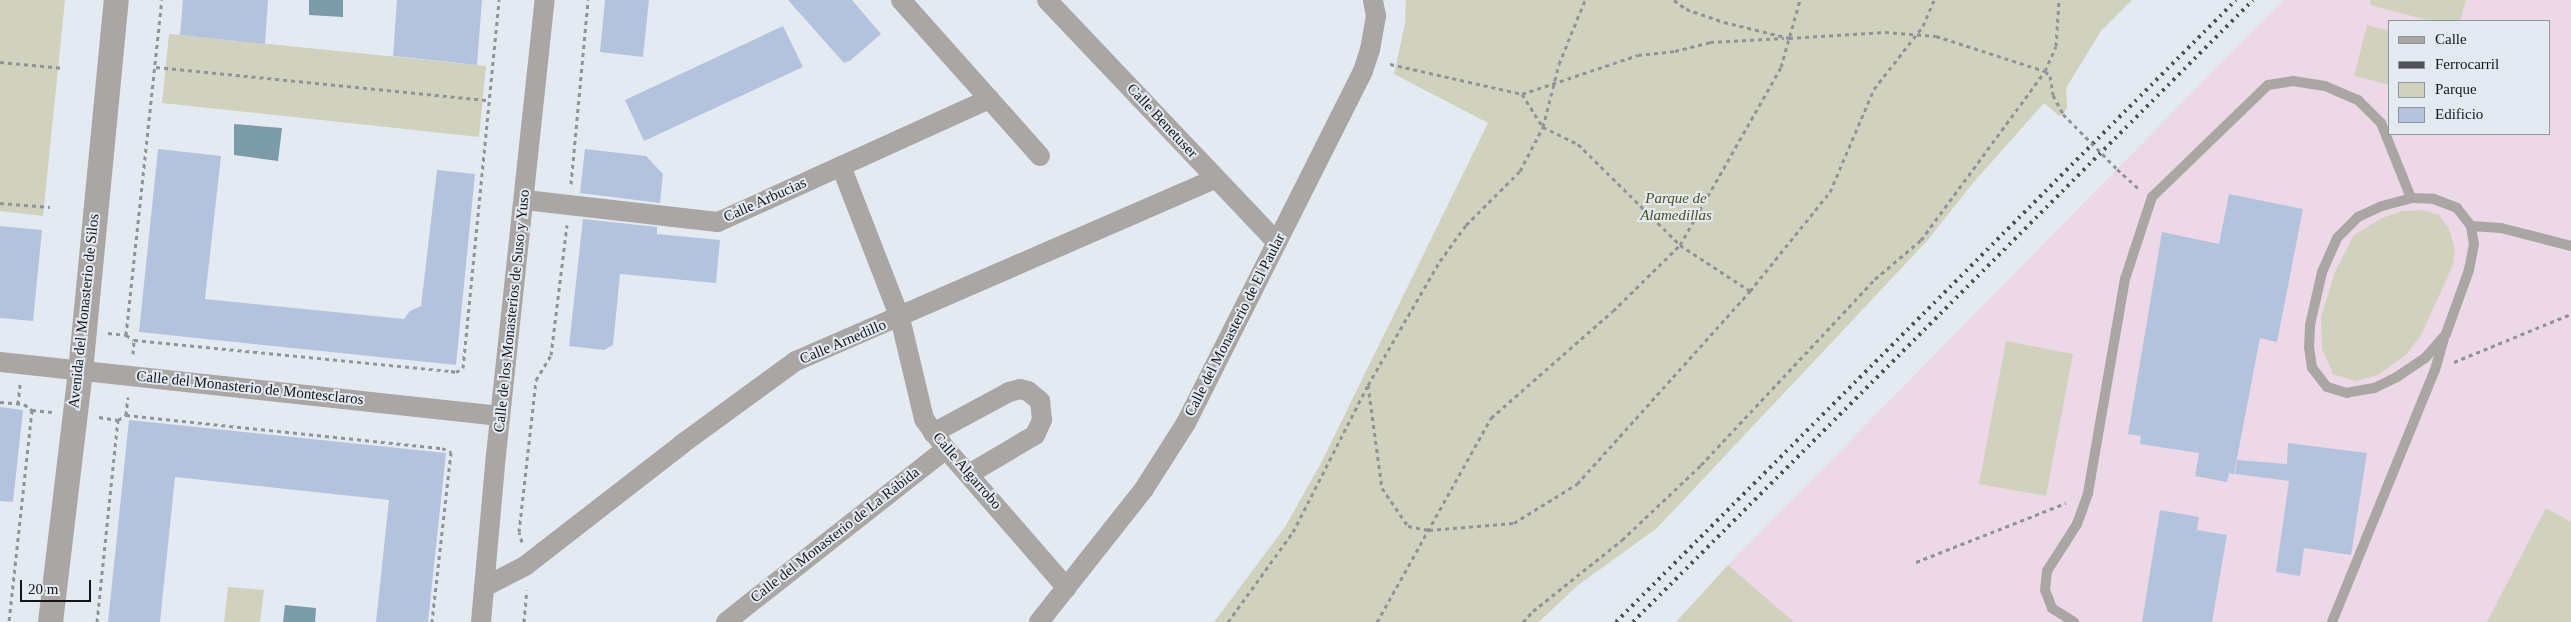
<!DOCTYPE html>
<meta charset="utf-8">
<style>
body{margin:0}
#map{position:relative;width:2571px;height:622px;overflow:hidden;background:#e4eaf2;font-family:"Times New Roman",serif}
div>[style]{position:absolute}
.education>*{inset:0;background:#edd8e7}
.green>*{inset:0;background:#d0d2bd}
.water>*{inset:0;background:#7b9ba8}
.building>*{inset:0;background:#b4c3dd}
.path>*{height:3px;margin-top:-1.5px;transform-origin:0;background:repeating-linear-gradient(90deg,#90949a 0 4px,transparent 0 8px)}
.service>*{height:10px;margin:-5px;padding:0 5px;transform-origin:5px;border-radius:5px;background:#aaa6a4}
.minor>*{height:20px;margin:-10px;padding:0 10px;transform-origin:10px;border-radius:10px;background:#aaa6a4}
.tertiary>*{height:25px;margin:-12.5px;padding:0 12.5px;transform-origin:12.5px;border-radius:12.5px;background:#aaa6a4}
.rail>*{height:4px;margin-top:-2px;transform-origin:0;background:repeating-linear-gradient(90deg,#4f5256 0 2.5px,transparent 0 7.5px)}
.path-bridge>*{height:3px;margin-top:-1.5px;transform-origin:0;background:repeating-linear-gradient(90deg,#90949a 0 4px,transparent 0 8px)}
span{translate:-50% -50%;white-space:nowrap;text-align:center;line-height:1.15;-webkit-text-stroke:4px #e4eaf2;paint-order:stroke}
.street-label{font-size:15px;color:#131518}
.park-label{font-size:15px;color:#4c501f;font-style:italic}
.legend{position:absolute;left:2388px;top:20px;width:162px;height:115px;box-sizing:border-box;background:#e4eaf2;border:1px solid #90959b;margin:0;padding:6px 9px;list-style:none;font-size:15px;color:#131518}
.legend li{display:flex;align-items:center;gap:10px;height:25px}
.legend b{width:25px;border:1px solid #90959b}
.scale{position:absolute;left:20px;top:580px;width:71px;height:22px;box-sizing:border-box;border:2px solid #131518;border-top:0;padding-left:6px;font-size:15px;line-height:18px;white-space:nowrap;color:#131518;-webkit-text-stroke:4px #e4eaf2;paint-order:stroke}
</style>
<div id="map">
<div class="education">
<div style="clip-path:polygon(evenodd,2283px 0,2571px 0,2571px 622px,1794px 622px,1728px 565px,2283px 0,2390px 21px,2550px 21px,2550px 134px,2390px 134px,2390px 21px)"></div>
</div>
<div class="green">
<div style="clip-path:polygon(0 0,65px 0,43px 216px,0 211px)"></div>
<div style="clip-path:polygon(1406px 0,2132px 0,2101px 31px,2066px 88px,2067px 108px,2063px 114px,2059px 116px,2044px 103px,1973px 183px,1927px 241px,1657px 528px,1577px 586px,1539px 622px,1214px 622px,1285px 527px,1321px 463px,1488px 123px,1394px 74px,1405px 24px)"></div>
<div style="clip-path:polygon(2371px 0,2466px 0,2460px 21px,2431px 21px,2370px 5px)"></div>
<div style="clip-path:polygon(2367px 25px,2390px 31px,2390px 85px,2354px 76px)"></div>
<div style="clip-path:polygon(169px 34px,486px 66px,479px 137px,162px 103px)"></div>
<div style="clip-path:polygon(2423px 210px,2439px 215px,2449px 229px,2455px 248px,2453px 265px,2421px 335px,2406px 355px,2378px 375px,2355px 381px,2333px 374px,2322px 349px,2321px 317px,2335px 272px,2354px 235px,2382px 218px,2402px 211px)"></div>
<div style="clip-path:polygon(2006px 341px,2073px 354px,2046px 496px,1979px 484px)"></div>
<div style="clip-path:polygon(2546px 508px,2571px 522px,2571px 622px,2487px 622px)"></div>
<div style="clip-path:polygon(1728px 565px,1794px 622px,1676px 622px)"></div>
<div style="clip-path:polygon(228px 587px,264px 590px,260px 622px,224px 622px)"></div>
</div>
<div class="water">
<div style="clip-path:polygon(309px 0,343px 0,343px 17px,309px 15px)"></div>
<div style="clip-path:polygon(234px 124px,282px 128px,278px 161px,234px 155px)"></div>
<div style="clip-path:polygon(285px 605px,316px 608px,315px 622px,283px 622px)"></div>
</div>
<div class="building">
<div style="clip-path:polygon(183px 0,268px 0,265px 44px,180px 35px)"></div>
<div style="clip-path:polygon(397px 0,482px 0,477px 65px,393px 56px)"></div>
<div style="clip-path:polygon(605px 0,649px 0,643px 57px,600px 52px)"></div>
<div style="clip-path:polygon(788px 0,852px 0,881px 34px,851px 60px,844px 63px)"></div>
<div style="clip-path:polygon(783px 26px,803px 67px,644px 141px,625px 100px)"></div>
<div style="clip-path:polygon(158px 149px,221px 156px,205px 299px,404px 319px,410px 311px,421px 306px,437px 170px,475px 174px,456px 365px,139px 332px)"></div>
<div style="clip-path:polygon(585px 149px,646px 156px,663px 174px,660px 203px,580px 193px)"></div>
<div style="clip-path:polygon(2229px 194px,2303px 209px,2277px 342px,2260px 338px,2234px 474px,2229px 473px,2227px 482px,2195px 476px,2199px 453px,2140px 444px,2141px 436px,2128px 434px,2162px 232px,2219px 244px)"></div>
<div style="clip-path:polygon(583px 219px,657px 227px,657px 234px,720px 240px,716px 283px,620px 274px,613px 345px,604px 350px,569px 346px)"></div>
<div style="clip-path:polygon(0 226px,42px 230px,33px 321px,0 318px)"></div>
<div style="clip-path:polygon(0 407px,23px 410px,13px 502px,0 501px)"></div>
<div style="clip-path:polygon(129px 420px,446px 453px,428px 622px,376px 622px,389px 500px,175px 477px,160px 622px,108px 622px)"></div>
<div style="clip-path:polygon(2288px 443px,2367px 453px,2351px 555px,2304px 548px,2300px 576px,2276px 572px,2289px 481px,2235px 474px,2237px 460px,2287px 464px)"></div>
<div style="clip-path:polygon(2160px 510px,2199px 517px,2197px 530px,2227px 535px,2212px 622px,2142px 622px)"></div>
</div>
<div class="path">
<div style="left:1674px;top:0;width:15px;rotate:37deg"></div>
<div style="left:1686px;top:9px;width:40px;rotate:18.9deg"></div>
<div style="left:1724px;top:22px;width:67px;rotate:13.8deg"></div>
<div style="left:1789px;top:38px;width:96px;rotate:-3.6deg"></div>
<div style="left:1885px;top:32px;width:51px;rotate:4.5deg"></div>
<div style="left:1936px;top:36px;width:114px;rotate:17.8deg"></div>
<div style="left:2045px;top:71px;width:7px;rotate:45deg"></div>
<div style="left:2050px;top:76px;width:19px;rotate:81deg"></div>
<div style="left:2053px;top:95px;width:21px;rotate:62deg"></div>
<div style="left:0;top:62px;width:64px;rotate:5.4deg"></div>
<div style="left:1390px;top:64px;width:135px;rotate:12.8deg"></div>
<div style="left:1522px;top:94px;width:39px;rotate:58deg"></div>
<div style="left:1543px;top:127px;width:39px;rotate:26deg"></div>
<div style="left:1578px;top:144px;width:144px;rotate:44.7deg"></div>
<div style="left:1680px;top:245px;width:84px;rotate:33.3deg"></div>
<div style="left:156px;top:67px;width:334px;rotate:5.7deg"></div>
<div style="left:1522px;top:94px;width:122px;rotate:-18.6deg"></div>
<div style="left:1638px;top:55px;width:37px;rotate:-6deg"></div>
<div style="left:1675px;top:51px;width:36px;rotate:-14deg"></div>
<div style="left:1710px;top:42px;width:74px;rotate:-3.1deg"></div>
<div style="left:2117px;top:169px;width:30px;rotate:42deg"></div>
<div style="left:571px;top:184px;width:185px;rotate:-84.7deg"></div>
<div style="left:0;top:203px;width:50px;rotate:4.6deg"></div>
<div style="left:108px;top:333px;width:18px;rotate:6deg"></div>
<div style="left:126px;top:335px;width:337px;rotate:-83.9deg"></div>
<div style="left:126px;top:335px;width:9px;rotate:32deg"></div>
<div style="left:134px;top:340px;width:319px;rotate:5.6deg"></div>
<div style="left:451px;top:371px;width:5px;rotate:11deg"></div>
<div style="left:456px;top:372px;width:8px;rotate:-30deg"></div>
<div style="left:463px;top:368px;width:370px;rotate:-84.4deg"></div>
<div style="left:133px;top:354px;width:14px;rotate:-86deg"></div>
<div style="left:2454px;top:362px;width:126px;rotate:-22.3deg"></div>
<div style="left:1368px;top:385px;width:104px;rotate:82.3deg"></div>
<div style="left:1382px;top:488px;width:46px;rotate:55.6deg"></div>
<div style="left:1408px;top:526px;width:21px;rotate:11deg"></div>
<div style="left:1429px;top:530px;width:85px;rotate:-4.7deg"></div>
<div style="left:1514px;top:523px;width:74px;rotate:-31.8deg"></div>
<div style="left:1577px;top:484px;width:259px;rotate:-48.1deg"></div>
<div style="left:1750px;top:291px;width:127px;rotate:-51.1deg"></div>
<div style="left:1830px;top:192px;width:112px;rotate:-66.9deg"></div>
<div style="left:1874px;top:89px;width:80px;rotate:-52.1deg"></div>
<div style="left:1923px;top:26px;width:28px;rotate:-67deg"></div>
<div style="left:0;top:402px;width:24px;rotate:5deg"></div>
<div style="left:24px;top:404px;width:10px;rotate:37deg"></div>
<div style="left:32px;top:410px;width:213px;rotate:96.2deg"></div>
<div style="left:18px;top:404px;width:20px;rotate:-84deg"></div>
<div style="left:32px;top:410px;width:20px;rotate:6deg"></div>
<div style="left:126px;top:415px;width:18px;rotate:-84deg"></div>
<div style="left:99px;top:417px;width:19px;rotate:9deg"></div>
<div style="left:522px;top:542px;width:10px;rotate:-107deg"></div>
<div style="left:519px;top:532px;width:153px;rotate:-83.6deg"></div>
<div style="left:536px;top:380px;width:29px;rotate:-59deg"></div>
<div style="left:551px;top:355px;width:131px;rotate:-83deg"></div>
<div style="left:1916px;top:562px;width:161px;rotate:-21.5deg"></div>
<div style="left:97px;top:622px;width:203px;rotate:-84.1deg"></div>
<div style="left:118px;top:420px;width:9px;rotate:-32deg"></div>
<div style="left:126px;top:415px;width:318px;rotate:6deg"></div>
<div style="left:442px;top:448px;width:10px;rotate:24deg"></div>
<div style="left:451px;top:452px;width:171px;rotate:96.4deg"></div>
<div style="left:524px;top:622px;width:32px;rotate:-85deg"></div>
<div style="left:1228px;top:622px;width:111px;rotate:-54.2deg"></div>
<div style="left:1293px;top:532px;width:165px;rotate:-63deg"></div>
<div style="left:1368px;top:385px;width:143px;rotate:-59.9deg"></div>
<div style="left:1440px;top:261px;width:44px;rotate:-54.2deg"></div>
<div style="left:1466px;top:225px;width:76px;rotate:-45deg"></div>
<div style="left:1520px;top:171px;width:50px;rotate:-62.4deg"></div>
<div style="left:1543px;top:127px;width:65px;rotate:-75.7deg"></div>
<div style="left:1559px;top:64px;width:69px;rotate:-67.9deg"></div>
<div style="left:1377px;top:622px;width:234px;rotate:-60.8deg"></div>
<div style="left:1491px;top:418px;width:162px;rotate:-41.3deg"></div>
<div style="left:1613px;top:311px;width:94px;rotate:-44.6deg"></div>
<div style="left:1680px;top:245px;width:205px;rotate:-60.4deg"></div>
<div style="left:1781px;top:67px;width:70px;rotate:-74.2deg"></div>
<div style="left:1523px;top:622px;width:15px;rotate:-48deg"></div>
<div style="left:1533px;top:611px;width:114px;rotate:-38.6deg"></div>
<div style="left:1622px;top:540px;width:109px;rotate:-43.5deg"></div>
<div style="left:1701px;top:465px;width:255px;rotate:-46.9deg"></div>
<div style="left:1875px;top:279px;width:60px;rotate:-40.3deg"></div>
<div style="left:1921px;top:240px;width:210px;rotate:-53.7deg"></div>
<div style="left:2045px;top:71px;width:27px;rotate:-66deg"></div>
<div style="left:2056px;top:46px;width:46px;rotate:-86.3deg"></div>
</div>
<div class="service">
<div style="left:2411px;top:198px;width:23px;rotate:2deg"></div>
<div style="left:2434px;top:199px;width:25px;rotate:21deg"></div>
<div style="left:2457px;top:208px;width:23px;rotate:52deg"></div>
<div style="left:2471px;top:226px;width:18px;rotate:81deg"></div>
<div style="left:2474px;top:244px;width:26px;rotate:101deg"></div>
<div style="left:2469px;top:270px;width:68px;rotate:109.8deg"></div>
<div style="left:2446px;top:334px;width:32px;rotate:131deg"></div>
<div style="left:2425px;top:358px;width:34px;rotate:146deg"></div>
<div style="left:2397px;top:377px;width:25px;rotate:154deg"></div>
<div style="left:2374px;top:388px;width:27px;rotate:170deg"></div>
<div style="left:2347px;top:393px;width:21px;rotate:-163deg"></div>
<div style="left:2327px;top:387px;width:24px;rotate:-128deg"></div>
<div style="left:2312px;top:368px;width:21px;rotate:-98deg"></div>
<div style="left:2309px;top:347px;width:22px;rotate:-87deg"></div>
<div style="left:2310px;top:325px;width:54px;rotate:-77.2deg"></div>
<div style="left:2322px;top:272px;width:37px;rotate:-66deg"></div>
<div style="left:2337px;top:238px;width:30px;rotate:-45deg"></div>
<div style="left:2358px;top:217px;width:26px;rotate:-25deg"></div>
<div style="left:2382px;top:206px;width:30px;rotate:-15deg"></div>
<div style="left:2471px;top:226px;width:30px;rotate:4deg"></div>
<div style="left:2501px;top:228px;width:72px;rotate:14.4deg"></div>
<div style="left:2074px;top:622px;width:26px;rotate:-148deg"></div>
<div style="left:2052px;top:608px;width:19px;rotate:-111deg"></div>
<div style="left:2045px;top:590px;width:19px;rotate:-84deg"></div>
<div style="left:2047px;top:571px;width:56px;rotate:-57.4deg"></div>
<div style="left:2077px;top:524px;width:33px;rotate:-70deg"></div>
<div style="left:2088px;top:493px;width:217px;rotate:-80.2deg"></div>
<div style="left:2125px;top:279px;width:86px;rotate:-71.8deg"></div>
<div style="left:2152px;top:197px;width:161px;rotate:-44deg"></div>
<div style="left:2268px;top:85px;width:25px;rotate:-9deg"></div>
<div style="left:2293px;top:81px;width:32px;rotate:9deg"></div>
<div style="left:2325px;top:86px;width:36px;rotate:23deg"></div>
<div style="left:2358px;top:100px;width:33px;rotate:45deg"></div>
<div style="left:2381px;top:123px;width:81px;rotate:68.2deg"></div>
<div style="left:2332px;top:622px;width:272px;rotate:-67.8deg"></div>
<div style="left:2435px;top:370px;width:32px;rotate:-74deg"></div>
</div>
<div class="minor">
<div style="left:901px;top:0;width:209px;rotate:48.3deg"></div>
<div style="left:1047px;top:0;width:334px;rotate:46.5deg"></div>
<div style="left:841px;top:166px;width:163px;rotate:68.8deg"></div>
<div style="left:900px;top:318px;width:104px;rotate:76.6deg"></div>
<div style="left:924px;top:419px;width:37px;rotate:54deg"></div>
<div style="left:946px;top:449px;width:184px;rotate:49deg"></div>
<div style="left:525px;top:200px;width:194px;rotate:6.5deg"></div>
<div style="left:718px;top:222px;width:298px;rotate:-24.4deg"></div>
<div style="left:0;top:362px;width:503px;rotate:6.16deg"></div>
<div style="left:933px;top:433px;width:86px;rotate:-28.3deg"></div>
<div style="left:1009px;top:392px;width:11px;rotate:-15deg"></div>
<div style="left:1020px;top:389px;width:8px;rotate:14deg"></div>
<div style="left:1028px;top:391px;width:16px;rotate:40deg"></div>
<div style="left:1040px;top:401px;width:19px;rotate:84deg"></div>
<div style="left:1042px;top:420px;width:17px;rotate:115deg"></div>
<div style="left:1035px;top:435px;width:77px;rotate:149.4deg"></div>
<div style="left:484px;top:587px;width:46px;rotate:-27.1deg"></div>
<div style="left:525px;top:566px;width:199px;rotate:-37.8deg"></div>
<div style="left:682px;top:444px;width:141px;rotate:-36.1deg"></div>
<div style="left:796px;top:361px;width:458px;rotate:-23.5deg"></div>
<div style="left:481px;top:622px;width:168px;rotate:-84.9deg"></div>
<div style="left:496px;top:455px;width:458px;rotate:-83.9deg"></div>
<div style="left:726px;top:622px;width:280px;rotate:-38.2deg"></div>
<div style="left:1039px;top:622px;width:169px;rotate:-51.7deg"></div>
<div style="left:1144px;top:489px;width:78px;rotate:-57.5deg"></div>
<div style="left:1186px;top:423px;width:394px;rotate:-63.3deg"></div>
<div style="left:1363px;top:71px;width:22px;rotate:-72deg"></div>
<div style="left:1370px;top:50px;width:35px;rotate:-80deg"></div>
<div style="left:1376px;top:16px;width:16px;rotate:-101deg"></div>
</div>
<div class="tertiary">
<div style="left:50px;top:622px;width:253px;rotate:-83.2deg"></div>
<div style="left:80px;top:371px;width:373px;rotate:-84.5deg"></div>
</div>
<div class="rail">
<div style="left:1616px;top:622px;width:878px;rotate:-45.09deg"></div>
<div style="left:1633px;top:622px;width:878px;rotate:-45.09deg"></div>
</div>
<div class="path-bridge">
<div style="left:2063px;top:114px;width:77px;rotate:45.5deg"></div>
</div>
<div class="street-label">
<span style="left:1162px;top:121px;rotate:47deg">Calle Benetuser</span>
<span style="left:765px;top:200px;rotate:-24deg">Calle Arbucias</span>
<span style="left:84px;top:311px;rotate:-84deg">Avenida del Monasterio de Silos</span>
<span style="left:512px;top:311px;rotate:-84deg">Calle de los Monasterios de Suso y Yuso</span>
<span style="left:1235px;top:325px;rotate:-63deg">Calle del Monasterio de El Paular</span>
<span style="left:843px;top:342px;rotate:-23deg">Calle Arnedillo</span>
<span style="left:250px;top:388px;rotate:6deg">Calle del Monasterio de Montesclaros</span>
<span style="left:967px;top:471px;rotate:49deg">Calle Algarrobo</span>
<span style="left:835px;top:535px;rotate:-38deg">Calle del Monasterio de La Rábida</span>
</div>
<div class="park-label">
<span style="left:1676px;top:207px">Parque de<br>Alamedillas</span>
</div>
<ul class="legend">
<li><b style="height:6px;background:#aaa6a4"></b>Calle</li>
<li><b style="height:6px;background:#4f5256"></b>Ferrocarril</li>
<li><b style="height:14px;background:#d0d2bd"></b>Parque</li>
<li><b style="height:14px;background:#b4c3dd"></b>Edificio</li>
</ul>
<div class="scale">20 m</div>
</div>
